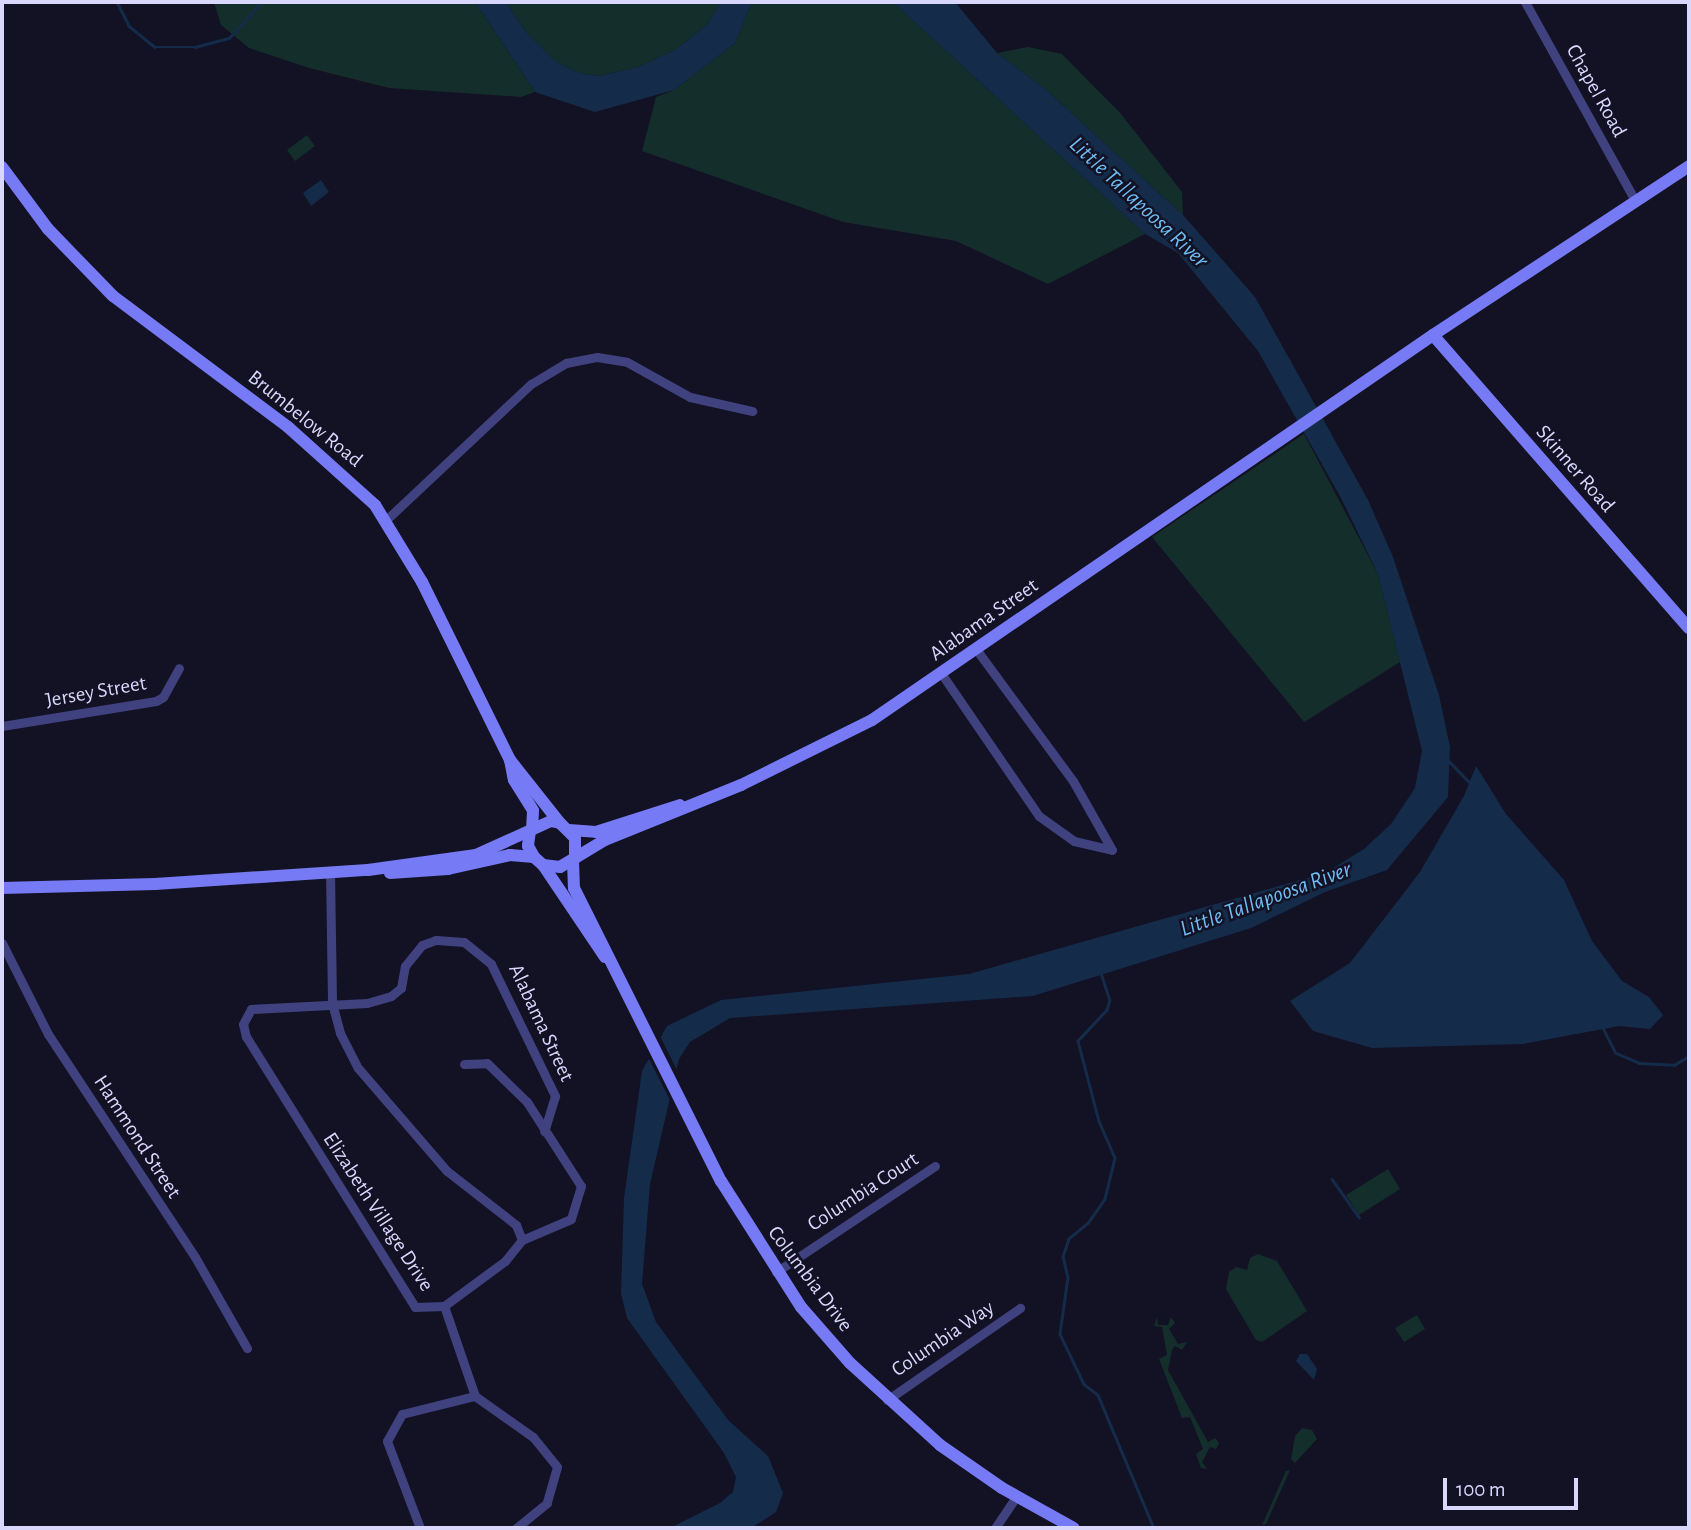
<!DOCTYPE html>
<style>
body{margin:0}
#map{position:relative;width:1691px;height:1530px;overflow:hidden;background:#131124;font-family:"Alegreya Sans",sans-serif}
div>[style]{position:absolute}
.green>*{inset:0;background:#142e2b}
.water>*{inset:0;background:#142c4a}
.pier>*{inset:0;background:#131124}
.stream>*{height:2.5px;margin:-1.25px;padding:0 1.25px;transform-origin:1.25px;border-radius:1.25px;background:#142c4a}
.street>*{height:9px;margin:-4.5px;padding:0 4.5px;transform-origin:4.5px;border-radius:4.5px;background:#40417f}
.secondary>*{height:12px;margin:-6px;padding:0 6px;transform-origin:6px;border-radius:6px;background:#767af4}
span{translate:-50% -50%;white-space:nowrap;text-align:center;line-height:1.15;-webkit-text-stroke:5px #131124;paint-order:stroke}
.street-label{font-size:21px;color:#d9d7fc}
.water-label{font-size:23px;color:#6ebdf3;font-style:italic}
.frame{position:absolute;inset:0;border:4px solid #d9d7fc;pointer-events:none}
.scale{position:absolute;left:1443px;top:1478px;width:135px;height:32px;box-sizing:border-box;border:4px solid #d9d7fc;border-top:0;padding-left:9px;font-size:21px;line-height:24px;white-space:nowrap;color:#d9d7fc;-webkit-text-stroke:5px #131124;paint-order:stroke}
</style>
<div id="map">
<div class="green">
<div style="clip-path:polygon(214px 2px,475px 2px,535px 92px,521px 97px,389px 88px,309px 68px,249px 48px,221px 25px)"></div>
<div style="clip-path:polygon(506px 2px,721px 2px,707px 25px,675px 50px,638px 67px,599px 76px,579px 73px,555px 61px,526px 32px)"></div>
<div style="clip-path:polygon(752px 2px,893px 2px,1145px 234px,1048px 284px,956px 241px,843px 222px,642px 151px,656px 97px,674px 90px,735px 43px)"></div>
<div style="clip-path:polygon(1028px 47px,1062px 54px,1121px 114px,1182px 192px,1183px 215px,1044px 88px,997px 53px)"></div>
<div style="clip-path:polygon(307px 135px,315px 146px,295px 161px,287px 150px)"></div>
<div style="clip-path:polygon(1304px 434px,1378px 574px,1400px 662px,1304px 722px,1152px 537px)"></div>
<div style="clip-path:polygon(1388px 1169px,1400px 1189px,1359px 1215px,1346px 1195px)"></div>
<div style="clip-path:polygon(1258px 1254px,1277px 1261px,1307px 1311px,1262px 1342px,1256px 1340px,1226px 1289px,1229px 1272px,1236px 1267px,1247px 1270px,1250px 1258px)"></div>
<div style="clip-path:polygon(1417px 1315px,1425px 1329px,1404px 1342px,1395px 1328px)"></div>
<div style="clip-path:polygon(1157px 1317px,1158px 1325px,1168px 1325px,1171px 1317px,1175px 1323px,1169px 1329px,1178px 1344px,1187px 1342px,1182px 1350px,1175px 1346px,1172px 1350px,1168px 1370px,1208px 1442px,1215px 1438px,1219px 1443px,1216px 1449px,1210px 1447px,1202px 1462px,1207px 1469px,1201px 1468px,1196px 1454px,1203px 1449px,1190px 1417px,1182px 1418px,1159px 1359px,1167px 1355px,1162px 1327px,1154px 1326px)"></div>
<div style="clip-path:polygon(1302px 1428px,1312px 1430px,1317px 1439px,1295px 1463px,1291px 1459px,1295px 1436px)"></div>
<div style="clip-path:polygon(1290px 1470px,1266px 1524px,1262px 1525px,1286px 1471px)"></div>
</div>
<div class="water">
<div style="clip-path:polygon(475px 2px,506px 2px,526px 32px,555px 61px,579px 73px,599px 76px,638px 67px,675px 50px,707px 25px,721px 2px,752px 2px,735px 43px,674px 90px,595px 112px,535px 92px)"></div>
<div style="clip-path:polygon(893px 2px,955px 2px,997px 53px,1044px 88px,1183px 215px,1255px 297px,1368px 500px,1393px 557px,1439px 695px,1450px 747px,1448px 797px,1387px 870px,1325px 892px,1251px 928px,1033px 996px,730px 1018px,690px 1042px,679px 1059px,650px 1184px,642px 1284px,656px 1322px,728px 1420px,768px 1456px,783px 1493px,776px 1512px,751px 1528px,670px 1528px,720px 1503px,733px 1492px,736px 1477px,724px 1453px,627px 1318px,621px 1293px,624px 1198px,642px 1071px,667px 1026px,721px 1000px,969px 974px,1325px 873px,1364px 849px,1391px 824px,1415px 788px,1422px 751px,1378px 574px,1341px 498px,1258px 351px,1178px 253px,1145px 234px)"></div>
<div style="clip-path:polygon(321px 180px,329px 192px,311px 206px,303px 193px)"></div>
<div style="clip-path:polygon(1476px 766px,1506px 814px,1564px 880px,1592px 941px,1622px 981px,1649px 997px,1663px 1015px,1650px 1029px,1619px 1026px,1523px 1044px,1372px 1048px,1313px 1031px,1290px 1001px,1350px 963px,1420px 872px,1464px 796px)"></div>
<div style="clip-path:polygon(1300px 1354px,1307px 1354px,1317px 1369px,1314px 1380px,1296px 1361px)"></div>
</div>
<div class="pier">
<div style="clip-path:polygon(659px 1034px,679px 1074px,672px 1104px,647px 1055px)"></div>
</div>
<div class="stream">
<div style="left:117px;top:2px;width:27px;rotate:63deg"></div>
<div style="left:129px;top:26px;width:33px;rotate:39deg"></div>
<div style="left:155px;top:47px;width:40px"></div>
<div style="left:195px;top:47px;width:35px;rotate:-15deg"></div>
<div style="left:229px;top:38px;width:49px;rotate:-47.5deg"></div>
<div style="left:1449px;top:761px;width:32px;rotate:46deg"></div>
<div style="left:1101px;top:973px;width:28px;rotate:72deg"></div>
<div style="left:1110px;top:1000px;width:10px;rotate:107deg"></div>
<div style="left:1107px;top:1010px;width:42px;rotate:133.1deg"></div>
<div style="left:1078px;top:1041px;width:83px;rotate:75.3deg"></div>
<div style="left:1099px;top:1121px;width:40px;rotate:66.6deg"></div>
<div style="left:1115px;top:1158px;width:42px;rotate:103.7deg"></div>
<div style="left:1105px;top:1199px;width:29px;rotate:125deg"></div>
<div style="left:1088px;top:1223px;width:25px;rotate:140deg"></div>
<div style="left:1069px;top:1239px;width:18px;rotate:109deg"></div>
<div style="left:1063px;top:1256px;width:22px;rotate:77deg"></div>
<div style="left:1068px;top:1277px;width:58px;rotate:98deg"></div>
<div style="left:1060px;top:1334px;width:55px;rotate:64.4deg"></div>
<div style="left:1084px;top:1384px;width:18px;rotate:38deg"></div>
<div style="left:1098px;top:1395px;width:144px;rotate:67.2deg"></div>
<div style="left:1602px;top:1026px;width:30px;rotate:63deg"></div>
<div style="left:1616px;top:1053px;width:25px;rotate:23deg"></div>
<div style="left:1639px;top:1063px;width:35px;rotate:3deg"></div>
<div style="left:1674px;top:1065px;width:17px;rotate:-31deg"></div>
<div style="left:1332px;top:1179px;width:47px;rotate:54.6deg"></div>
</div>
<div class="street">
<div style="left:1525px;top:2px;width:225px;rotate:61deg"></div>
<div style="left:386px;top:520px;width:199px;rotate:-43.2deg"></div>
<div style="left:531px;top:384px;width:41px;rotate:-31deg"></div>
<div style="left:566px;top:363px;width:32px;rotate:-11deg"></div>
<div style="left:597px;top:357px;width:30px;rotate:9deg"></div>
<div style="left:627px;top:362px;width:72px;rotate:29.1deg"></div>
<div style="left:690px;top:397px;width:64px;rotate:12.7deg"></div>
<div style="left:976px;top:649px;width:164px;rotate:53.7deg"></div>
<div style="left:1073px;top:781px;width:79px;rotate:60.5deg"></div>
<div style="left:941px;top:673px;width:173px;rotate:55.6deg"></div>
<div style="left:1039px;top:816px;width:43px;rotate:35.5deg"></div>
<div style="left:1074px;top:841px;width:39px;rotate:13deg"></div>
<div style="left:2px;top:726px;width:156px;rotate:-9.2deg"></div>
<div style="left:156px;top:701px;width:8px;rotate:-30deg"></div>
<div style="left:163px;top:697px;width:33px;rotate:-61deg"></div>
<div style="left:330px;top:872px;width:131px;rotate:89.1deg"></div>
<div style="left:332px;top:1003px;width:31px;rotate:75deg"></div>
<div style="left:340px;top:1033px;width:39px;rotate:63deg"></div>
<div style="left:358px;top:1068px;width:136px;rotate:49.2deg"></div>
<div style="left:447px;top:1171px;width:88px;rotate:38deg"></div>
<div style="left:516px;top:1225px;width:16px;rotate:68deg"></div>
<div style="left:2px;top:943px;width:102px;rotate:63.2deg"></div>
<div style="left:48px;top:1034px;width:267px;rotate:56.6deg"></div>
<div style="left:195px;top:1257px;width:105px;rotate:60.3deg"></div>
<div style="left:464px;top:1064px;width:23px;rotate:-2deg"></div>
<div style="left:487px;top:1063px;width:56px;rotate:44.3deg"></div>
<div style="left:527px;top:1102px;width:100px;rotate:57.3deg"></div>
<div style="left:581px;top:1186px;width:34px;rotate:107deg"></div>
<div style="left:571px;top:1219px;width:53px;rotate:156.8deg"></div>
<div style="left:522px;top:1240px;width:27px;rotate:129deg"></div>
<div style="left:505px;top:1261px;width:76px;rotate:143.6deg"></div>
<div style="left:444px;top:1306px;width:29px;rotate:178deg"></div>
<div style="left:415px;top:1307px;width:319px;rotate:-122deg"></div>
<div style="left:246px;top:1037px;width:13px;rotate:-103deg"></div>
<div style="left:243px;top:1024px;width:17px;rotate:-62deg"></div>
<div style="left:251px;top:1009px;width:116px;rotate:-3deg"></div>
<div style="left:367px;top:1003px;width:25px;rotate:-16deg"></div>
<div style="left:391px;top:996px;width:13px;rotate:-39deg"></div>
<div style="left:401px;top:988px;width:22px;rotate:-80deg"></div>
<div style="left:405px;top:966px;width:27px;rotate:-51deg"></div>
<div style="left:422px;top:945px;width:15px;rotate:-20deg"></div>
<div style="left:436px;top:940px;width:28px;rotate:4deg"></div>
<div style="left:464px;top:942px;width:35px;rotate:39deg"></div>
<div style="left:491px;top:964px;width:147px;rotate:64.1deg"></div>
<div style="left:555px;top:1096px;width:37px;rotate:107deg"></div>
<div style="left:776px;top:1272px;width:191px;rotate:-33.7deg"></div>
<div style="left:444px;top:1306px;width:95px;rotate:71deg"></div>
<div style="left:887px;top:1400px;width:162px;rotate:-34.7deg"></div>
<div style="left:420px;top:1528px;width:93px;rotate:-110.8deg"></div>
<div style="left:387px;top:1441px;width:31px;rotate:-61deg"></div>
<div style="left:402px;top:1414px;width:75px;rotate:-13.9deg"></div>
<div style="left:475px;top:1396px;width:71px;rotate:35.3deg"></div>
<div style="left:533px;top:1437px;width:38px;rotate:51deg"></div>
<div style="left:557px;top:1467px;width:37px;rotate:106deg"></div>
<div style="left:547px;top:1503px;width:40px;rotate:141deg"></div>
<div style="left:995px;top:1528px;width:37px;rotate:-56deg"></div>
</div>
<div class="secondary">
<div style="left:2px;top:167px;width:77px;rotate:53.4deg"></div>
<div style="left:48px;top:229px;width:93px;rotate:45.9deg"></div>
<div style="left:113px;top:296px;width:219px;rotate:36.8deg"></div>
<div style="left:288px;top:427px;width:117px;rotate:41.9deg"></div>
<div style="left:375px;top:505px;width:90px;rotate:58.6deg"></div>
<div style="left:422px;top:582px;width:199px;rotate:63.7deg"></div>
<div style="left:510px;top:760px;width:20px;rotate:79deg"></div>
<div style="left:514px;top:780px;width:36px;rotate:58deg"></div>
<div style="left:533px;top:811px;width:18px;rotate:93deg"></div>
<div style="left:1433px;top:335px;width:389px;rotate:48.9deg"></div>
<div style="left:510px;top:760px;width:80px;rotate:51.6deg"></div>
<div style="left:569px;top:830px;width:27px;rotate:4deg"></div>
<div style="left:596px;top:832px;width:88px;rotate:-17.8deg"></div>
<div style="left:530px;top:831px;width:15px;rotate:98deg"></div>
<div style="left:528px;top:846px;width:13px;rotate:61deg"></div>
<div style="left:534px;top:857px;width:12px;rotate:42deg"></div>
<div style="left:543px;top:865px;width:17px;rotate:7deg"></div>
<div style="left:560px;top:867px;width:52px;rotate:-31deg"></div>
<div style="left:605px;top:840px;width:147px;rotate:-22deg"></div>
<div style="left:741px;top:785px;width:146px;rotate:-26.4deg"></div>
<div style="left:872px;top:720px;width:680px;rotate:-34.46deg"></div>
<div style="left:1433px;top:335px;width:307px;rotate:-33.4deg"></div>
<div style="left:573px;top:861px;width:27px;rotate:88deg"></div>
<div style="left:574px;top:888px;width:328px;rotate:63.4deg"></div>
<div style="left:721px;top:1181px;width:149px;rotate:57.6deg"></div>
<div style="left:801px;top:1307px;width:74px;rotate:48.8deg"></div>
<div style="left:850px;top:1363px;width:122px;rotate:42.3deg"></div>
<div style="left:940px;top:1445px;width:75px;rotate:34.7deg"></div>
<div style="left:1002px;top:1488px;width:82px;rotate:29.1deg"></div>
<div style="left:543px;top:865px;width:111px;rotate:56deg"></div>
<div style="left:390px;top:873px;width:58px;rotate:-3.9deg"></div>
<div style="left:448px;top:869px;width:64px;rotate:-12.7deg"></div>
<div style="left:510px;top:855px;width:24px;rotate:5deg"></div>
<div style="left:2px;top:888px;width:153px;rotate:-1.5deg"></div>
<div style="left:155px;top:884px;width:213px;rotate:-3.8deg"></div>
<div style="left:368px;top:870px;width:109px;rotate:-7.9deg"></div>
<div style="left:476px;top:855px;width:82px;rotate:-24.4deg"></div>
<div style="left:551px;top:821px;width:9px;rotate:13deg"></div>
<div style="left:560px;top:823px;width:21px;rotate:45deg"></div>
<div style="left:575px;top:838px;width:20px;rotate:90deg"></div>
</div>
<div class="street-label">
<span style="left:1596px;top:91px;rotate:61deg">Chapel Road</span>
<span style="left:305px;top:419px;rotate:39deg">Brumbelow Road</span>
<span style="left:1575px;top:469px;rotate:49deg">Skinner Road</span>
<span style="left:984px;top:620px;rotate:-35deg">Alabama Street</span>
<span style="left:96px;top:692px;rotate:-10deg">Jersey Street</span>
<span style="left:541px;top:1023px;rotate:65deg">Alabama Street</span>
<span style="left:137px;top:1137px;rotate:57deg">Hammond Street</span>
<span style="left:863px;top:1192px;rotate:-33deg">Columbia Court</span>
<span style="left:378px;top:1212px;rotate:57deg">Elizabeth Village Drive</span>
<span style="left:810px;top:1279px;rotate:53deg">Columbia Drive</span>
<span style="left:943px;top:1339px;rotate:-34deg">Columbia Way</span>
</div>
<div class="water-label">
<span style="left:1138px;top:203px;rotate:43deg">Little Tallapoosa River</span>
<span style="left:1266px;top:900px;rotate:-20deg">Little Tallapoosa River</span>
</div>
<div class="frame"></div>
<div class="scale">100 m</div>
</div>
